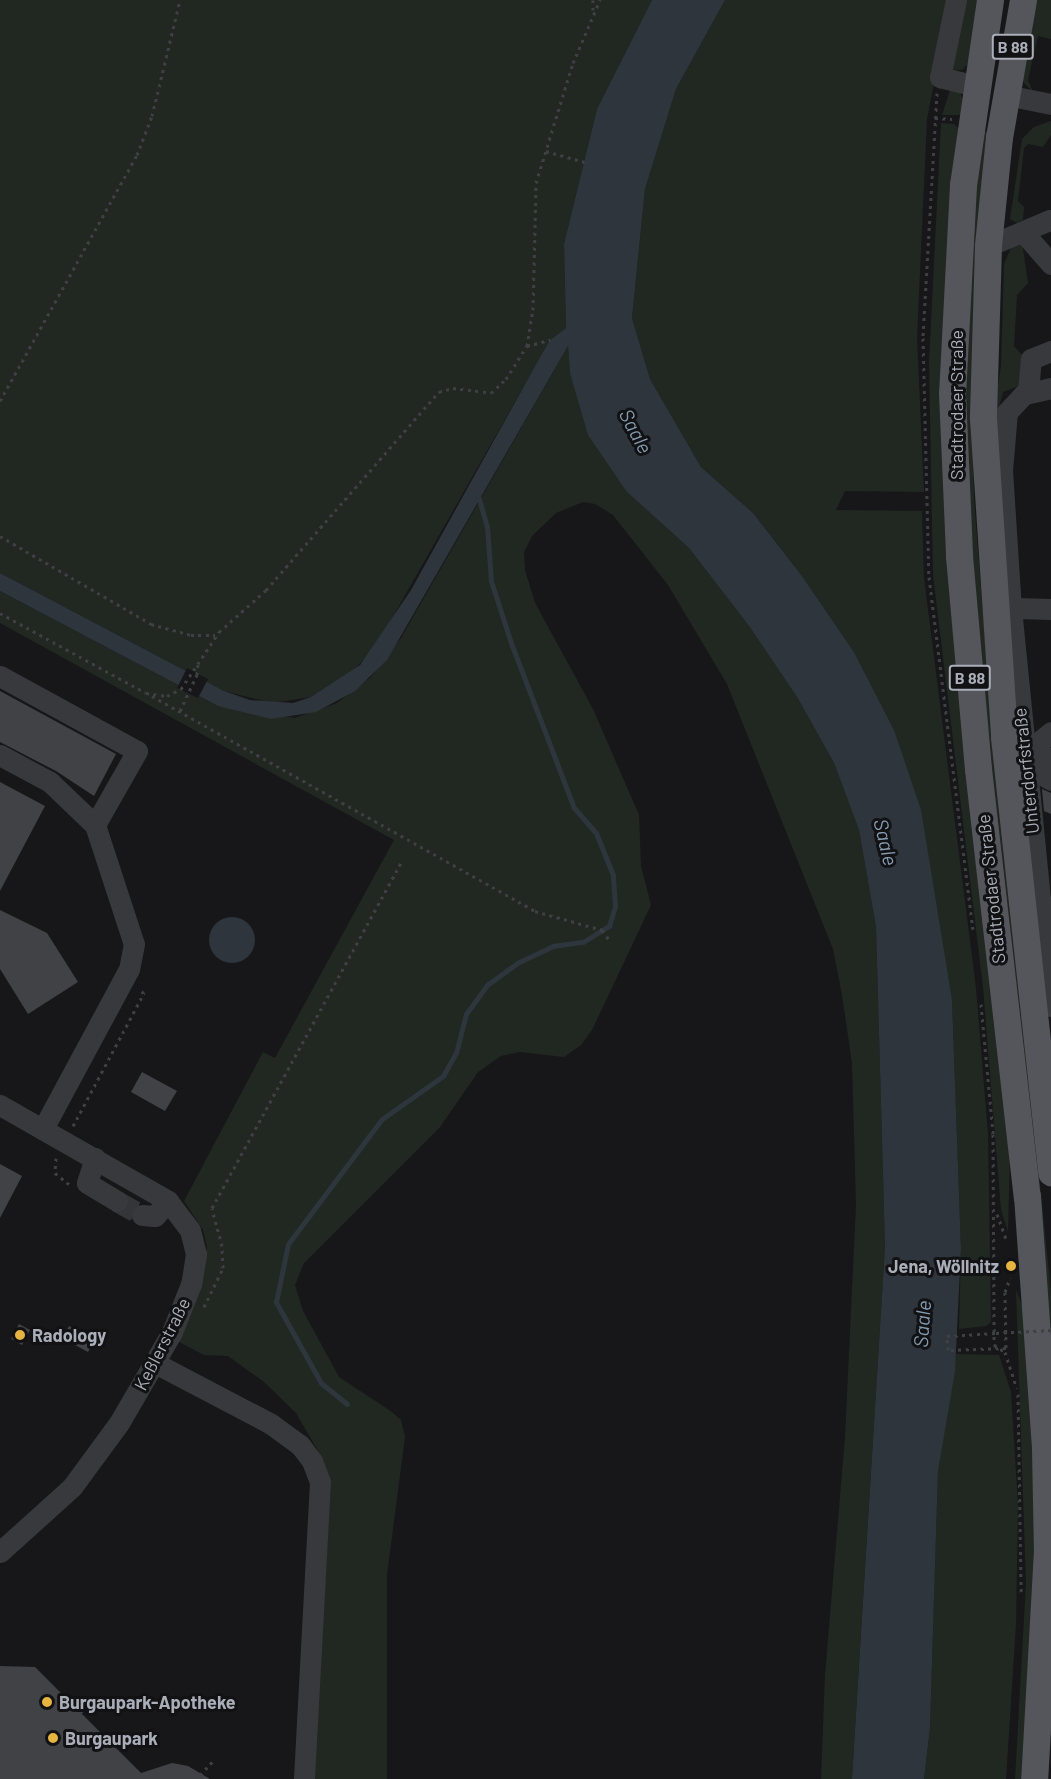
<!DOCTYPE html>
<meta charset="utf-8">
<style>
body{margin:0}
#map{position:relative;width:1051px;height:1779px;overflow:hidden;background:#171719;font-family:Barlow,sans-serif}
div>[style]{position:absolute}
.green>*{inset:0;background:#212822}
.water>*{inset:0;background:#2e353c}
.round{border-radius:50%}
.pier>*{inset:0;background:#171719}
.stream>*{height:5px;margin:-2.5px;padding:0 2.5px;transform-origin:2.5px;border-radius:2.5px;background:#2e353c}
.building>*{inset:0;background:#414246}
.minor-tunnel>*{height:21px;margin-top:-10.5px;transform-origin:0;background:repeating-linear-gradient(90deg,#343539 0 21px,transparent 0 31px)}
.path>*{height:3px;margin-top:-1.5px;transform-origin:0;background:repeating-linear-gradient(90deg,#3e4044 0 3px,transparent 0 7.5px)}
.minor>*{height:21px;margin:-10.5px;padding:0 10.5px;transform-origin:10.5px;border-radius:10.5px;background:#38393d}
.major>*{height:27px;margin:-13.5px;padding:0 13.5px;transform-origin:13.5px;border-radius:13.5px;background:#54565c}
.path-bridge>*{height:3px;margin-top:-1.5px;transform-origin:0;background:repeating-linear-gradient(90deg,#3e4044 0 3px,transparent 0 7.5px)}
.dots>*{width:16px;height:16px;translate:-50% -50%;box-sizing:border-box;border:3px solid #121214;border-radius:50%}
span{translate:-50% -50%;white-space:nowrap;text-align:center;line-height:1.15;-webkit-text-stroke:6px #121214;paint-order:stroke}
.shield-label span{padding:2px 4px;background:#121214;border:2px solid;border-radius:4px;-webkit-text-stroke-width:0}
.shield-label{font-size:16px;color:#aaaeb8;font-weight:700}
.street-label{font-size:18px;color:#aaaeb8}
.poi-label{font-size:18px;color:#aaaeb8;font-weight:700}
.right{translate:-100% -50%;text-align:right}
.left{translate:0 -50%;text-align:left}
.water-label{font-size:20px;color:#839ab0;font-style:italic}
</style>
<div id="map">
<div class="green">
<div style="clip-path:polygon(0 0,652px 0,597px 109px,564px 244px,566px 328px,550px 340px,374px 650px,345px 678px,311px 697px,272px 703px,224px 691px,0 573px)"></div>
<div style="clip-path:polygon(725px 0,950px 0,927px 119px,917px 337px,924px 492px,845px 491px,836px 510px,922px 511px,924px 578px,976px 988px,988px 1134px,991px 1322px,986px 1326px,959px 1329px,961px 1249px,952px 1000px,894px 730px,854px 652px,802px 576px,753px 513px,701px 467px,650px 379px,632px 318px,645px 189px,676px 89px)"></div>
<div style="clip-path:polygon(963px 0,982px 0,970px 62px,962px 70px,954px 70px,950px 64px)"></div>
<div style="clip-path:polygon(1034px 0,1051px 0,1051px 39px,1038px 36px,1028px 80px,1033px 92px,1024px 83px,1021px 74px)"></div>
<div style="clip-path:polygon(950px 90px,960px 92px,964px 102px,962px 115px,942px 115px)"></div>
<div style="clip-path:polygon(1051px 121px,1051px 135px,1043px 147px,1028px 144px,1024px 148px,1018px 201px,1024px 207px,1023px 220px,1017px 223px,1010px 219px,1022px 139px,1034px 127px)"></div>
<div style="clip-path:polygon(941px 123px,954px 124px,959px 129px,945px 289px,1010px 1149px,1008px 1232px,1001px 1210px,983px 987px,933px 575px,929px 362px)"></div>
<div style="clip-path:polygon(980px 130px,990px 132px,972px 409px,974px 498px,988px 678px,1051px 1292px,1051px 1376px,984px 728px,964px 419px,965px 312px)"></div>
<div style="clip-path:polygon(1022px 242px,1028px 283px,1017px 295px,1014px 346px,1031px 365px,1024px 384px,1003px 392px,999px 407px,1030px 841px,1051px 1078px,1011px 714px,996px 397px,1001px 366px,1004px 264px,1011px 248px)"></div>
<div style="clip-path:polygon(568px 346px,570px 373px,627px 492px,689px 548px,749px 626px,797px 697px,834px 763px,859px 830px,876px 927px,885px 1246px,852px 1779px,821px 1779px,825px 1675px,845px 1437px,856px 1205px,852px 1063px,842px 995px,833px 949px,727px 684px,668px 585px,613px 515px,595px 504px,583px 502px,556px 513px,532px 536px,524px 552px,525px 570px,535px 603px,593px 709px,639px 815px,641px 866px,651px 905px,592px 1030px,581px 1045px,564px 1057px,520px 1052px,501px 1056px,478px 1072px,440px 1127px,304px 1263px,295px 1285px,303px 1311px,339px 1377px,392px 1412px,401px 1420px,405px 1437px,387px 1575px,387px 1779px,313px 1779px,331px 1482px,321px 1456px,296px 1413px,264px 1382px,228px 1356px,204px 1355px,177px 1341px,200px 1286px,207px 1247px,203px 1230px,184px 1201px,263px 1052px,275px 1058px,394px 840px,0 623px,0 591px,218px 706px,295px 718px,337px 703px,371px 677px,401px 638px)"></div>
<div style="clip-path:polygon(1016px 1290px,1026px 1315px,1037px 1543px,1023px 1779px,1015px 1779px,1026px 1583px)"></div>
<div style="clip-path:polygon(956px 1354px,999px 1355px,1011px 1392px,1018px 1505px,1016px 1624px,1006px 1779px,924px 1779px,930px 1728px,938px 1471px)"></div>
</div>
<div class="water">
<div style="clip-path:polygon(652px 0,725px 0,676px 89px,645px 189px,632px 318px,650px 379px,701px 467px,753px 513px,802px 576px,854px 652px,894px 730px,921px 810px,952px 1000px,961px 1249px,955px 1371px,938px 1471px,930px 1728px,924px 1779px,852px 1779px,885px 1246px,876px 927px,859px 830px,834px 763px,797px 697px,749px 626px,689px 548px,627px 492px,588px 435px,570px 373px,568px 346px,387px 660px,355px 691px,316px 712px,271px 719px,218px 706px,0 591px,0 573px,224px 691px,250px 700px,293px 703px,311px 697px,360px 665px,411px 590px,539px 359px,550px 340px,566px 328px,564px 244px,597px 109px)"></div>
<div class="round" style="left:209px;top:917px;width:46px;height:46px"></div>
</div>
<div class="pier">
<div style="clip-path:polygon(187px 668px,208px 679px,198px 698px,177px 688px)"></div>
</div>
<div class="stream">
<div style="left:347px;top:1404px;width:33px;rotate:-141deg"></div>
<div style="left:321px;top:1383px;width:93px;rotate:-119.1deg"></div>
<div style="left:276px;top:1302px;width:59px;rotate:-78.3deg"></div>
<div style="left:288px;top:1244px;width:156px;rotate:-53.1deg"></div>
<div style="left:382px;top:1119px;width:75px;rotate:-35.2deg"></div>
<div style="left:443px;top:1076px;width:26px;rotate:-61deg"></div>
<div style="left:456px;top:1053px;width:40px;rotate:-75.6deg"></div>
<div style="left:466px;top:1014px;width:36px;rotate:-54deg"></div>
<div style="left:487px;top:985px;width:37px;rotate:-36deg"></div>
<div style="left:517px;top:963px;width:40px;rotate:-25deg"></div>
<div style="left:553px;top:946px;width:30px;rotate:-8deg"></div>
<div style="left:583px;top:942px;width:31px;rotate:-32deg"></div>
<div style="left:609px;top:926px;width:21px;rotate:-73deg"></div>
<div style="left:615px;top:906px;width:31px;rotate:-94deg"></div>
<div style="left:613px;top:875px;width:45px;rotate:-112deg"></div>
<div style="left:596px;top:833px;width:33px;rotate:-131deg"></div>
<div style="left:574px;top:808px;width:173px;rotate:-110.9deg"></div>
<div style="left:512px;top:646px;width:68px;rotate:-107.9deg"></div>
<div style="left:491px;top:581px;width:54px;rotate:-94.2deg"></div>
<div style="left:487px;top:527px;width:33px;rotate:-106deg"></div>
</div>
<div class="building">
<div style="clip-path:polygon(0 691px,116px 754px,94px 796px,56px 771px,0 742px)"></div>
<div style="clip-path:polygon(0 782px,45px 806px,0 891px)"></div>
<div style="clip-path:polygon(1042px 789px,1051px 793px,1051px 814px,1044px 811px)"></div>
<div style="clip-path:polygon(0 910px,47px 933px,78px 982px,28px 1014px,0 969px)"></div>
<div style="clip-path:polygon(142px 1072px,177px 1091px,165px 1111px,131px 1092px)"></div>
<div style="clip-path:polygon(0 1164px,22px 1176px,0 1218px)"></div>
<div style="clip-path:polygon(19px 1324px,30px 1330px,22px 1345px,11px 1339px)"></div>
<div style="clip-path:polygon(69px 1326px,94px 1340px,88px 1352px,62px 1338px)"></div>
<div style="clip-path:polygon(0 1666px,35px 1667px,141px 1773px,172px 1763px,188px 1766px,210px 1779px,0 1779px)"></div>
</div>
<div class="minor-tunnel">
<div style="left:117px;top:1201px;width:29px;rotate:29deg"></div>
</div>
<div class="path">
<div style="left:593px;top:10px;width:10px;rotate:-90deg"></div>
<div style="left:937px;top:93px;width:245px;rotate:93.3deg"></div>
<div style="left:923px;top:338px;width:239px;rotate:88.6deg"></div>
<div style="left:929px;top:577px;width:355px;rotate:82.9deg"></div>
<div style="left:935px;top:118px;width:17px;rotate:3deg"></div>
<div style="left:546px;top:151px;width:40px;rotate:16deg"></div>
<div style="left:527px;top:346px;width:24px;rotate:-15deg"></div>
<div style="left:0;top:401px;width:282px;rotate:-60.9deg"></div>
<div style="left:137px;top:155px;width:42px;rotate:-69deg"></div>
<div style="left:152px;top:116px;width:119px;rotate:-76.4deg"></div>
<div style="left:0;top:536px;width:175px;rotate:30.2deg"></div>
<div style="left:151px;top:624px;width:41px;rotate:15.4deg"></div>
<div style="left:191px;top:635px;width:24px"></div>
<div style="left:0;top:613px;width:166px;rotate:28.7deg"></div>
<div style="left:146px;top:693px;width:21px;rotate:8deg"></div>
<div style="left:167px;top:696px;width:16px;rotate:-27deg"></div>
<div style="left:181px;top:689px;width:69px;rotate:-56.3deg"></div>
<div style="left:219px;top:632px;width:63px;rotate:-41.8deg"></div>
<div style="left:266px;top:590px;width:263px;rotate:-48.9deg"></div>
<div style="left:439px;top:392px;width:15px;rotate:-16deg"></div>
<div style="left:453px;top:388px;width:38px;rotate:7deg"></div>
<div style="left:491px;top:393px;width:21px;rotate:-43deg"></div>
<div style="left:506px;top:379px;width:39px;rotate:-58deg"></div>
<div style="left:527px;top:346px;width:36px;rotate:-81deg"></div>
<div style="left:533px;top:310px;width:127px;rotate:-88.6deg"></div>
<div style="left:536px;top:183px;width:126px;rotate:-72.9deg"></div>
<div style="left:573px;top:63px;width:69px;rotate:-66.8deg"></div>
<div style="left:152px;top:696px;width:439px;rotate:29.3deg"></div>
<div style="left:535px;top:911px;width:70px;rotate:15.8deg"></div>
<div style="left:602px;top:930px;width:15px;rotate:53deg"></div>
<div style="left:180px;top:711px;width:40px;rotate:-65deg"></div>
<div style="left:197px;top:675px;width:12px;rotate:-85deg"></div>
<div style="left:981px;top:1004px;width:131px;rotate:84.7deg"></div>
<div style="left:993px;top:1134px;width:211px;rotate:89.7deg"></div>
<div style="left:994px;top:1345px;width:13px;rotate:32deg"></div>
<div style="left:1005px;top:1352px;width:38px;rotate:72deg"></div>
<div style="left:73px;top:1126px;width:151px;rotate:-61.9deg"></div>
<div style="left:144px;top:993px;width:7px;rotate:-146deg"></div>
<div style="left:56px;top:1158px;width:15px;rotate:94deg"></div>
<div style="left:55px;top:1173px;width:19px;rotate:39deg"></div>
<div style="left:997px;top:1214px;width:29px;rotate:70deg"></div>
<div style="left:1005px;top:1292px;width:15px;rotate:-70deg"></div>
<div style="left:204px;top:1307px;width:43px;rotate:-64deg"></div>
<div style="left:223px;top:1268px;width:22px;rotate:-93deg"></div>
<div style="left:222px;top:1246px;width:39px;rotate:-105deg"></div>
<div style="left:212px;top:1208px;width:393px;rotate:-61.3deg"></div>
<div style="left:1018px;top:1394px;width:201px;rotate:89.1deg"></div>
<div style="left:80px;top:1713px;width:15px;rotate:-48deg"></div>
<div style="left:200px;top:1775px;width:21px;rotate:-47deg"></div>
</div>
<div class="minor">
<div style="left:956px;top:0;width:79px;rotate:101.7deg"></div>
<div style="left:940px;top:77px;width:36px;rotate:14deg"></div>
<div style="left:1006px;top:95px;width:46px;rotate:11.3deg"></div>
<div style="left:1023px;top:232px;width:43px;rotate:48.8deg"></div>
<div style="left:988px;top:246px;width:67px;rotate:-22.8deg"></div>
<div style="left:1051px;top:388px;width:28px;rotate:167deg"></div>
<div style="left:1024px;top:394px;width:25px;rotate:133deg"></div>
<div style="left:1007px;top:412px;width:58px;rotate:94.9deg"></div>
<div style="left:1002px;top:470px;width:138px;rotate:86.3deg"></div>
<div style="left:1011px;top:608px;width:40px;rotate:1.4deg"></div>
<div style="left:1028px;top:392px;width:33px;rotate:-85deg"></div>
<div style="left:1031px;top:359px;width:22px;rotate:-22deg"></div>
<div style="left:1011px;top:608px;width:400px;rotate:84.3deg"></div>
<div style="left:0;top:676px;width:156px;rotate:28.7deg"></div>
<div style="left:137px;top:751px;width:85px;rotate:119.6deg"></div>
<div style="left:1024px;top:754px;width:35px;rotate:-39deg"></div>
<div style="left:1042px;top:754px;width:23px;rotate:80deg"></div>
<div style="left:1046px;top:777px;width:6px;rotate:31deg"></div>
<div style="left:0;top:755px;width:57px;rotate:28.4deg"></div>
<div style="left:50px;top:782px;width:62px;rotate:43.7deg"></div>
<div style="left:95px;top:825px;width:125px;rotate:71.9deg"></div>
<div style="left:134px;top:944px;width:25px;rotate:101deg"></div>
<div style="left:129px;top:969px;width:182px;rotate:118.3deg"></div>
<div style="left:0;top:1105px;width:193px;rotate:29.7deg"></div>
<div style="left:168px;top:1201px;width:36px;rotate:53deg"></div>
<div style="left:190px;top:1230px;width:25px;rotate:76deg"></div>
<div style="left:196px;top:1254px;width:30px;rotate:99deg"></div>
<div style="left:191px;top:1284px;width:52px;rotate:111.6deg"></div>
<div style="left:172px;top:1332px;width:105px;rotate:120.2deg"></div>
<div style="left:119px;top:1423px;width:79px;rotate:126.3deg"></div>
<div style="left:72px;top:1487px;width:97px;rotate:137.9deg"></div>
<div style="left:95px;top:1158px;width:26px;rotate:108deg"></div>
<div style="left:87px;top:1183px;width:35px;rotate:31deg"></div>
<div style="left:142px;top:1215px;width:13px;rotate:4deg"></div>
<div style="left:155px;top:1216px;width:20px;rotate:-49deg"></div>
<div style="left:155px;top:1363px;width:131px;rotate:27.7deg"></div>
<div style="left:271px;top:1424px;width:36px;rotate:36deg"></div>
<div style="left:300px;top:1445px;width:20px;rotate:53deg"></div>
<div style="left:312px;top:1461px;width:22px;rotate:69deg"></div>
<div style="left:320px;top:1482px;width:297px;rotate:93.1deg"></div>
</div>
<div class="major">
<div style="left:990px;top:0;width:187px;rotate:98.3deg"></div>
<div style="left:963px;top:185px;width:208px;rotate:93deg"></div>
<div style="left:952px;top:393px;width:163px;rotate:87.5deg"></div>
<div style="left:959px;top:556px;width:214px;rotate:84.9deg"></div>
<div style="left:978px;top:769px;width:430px;rotate:83.5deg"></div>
<div style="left:1027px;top:1196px;width:254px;rotate:85.9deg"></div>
<div style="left:1045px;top:1449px;width:101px;rotate:88.9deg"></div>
<div style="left:1047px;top:1550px;width:229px;rotate:93.2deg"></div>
<div style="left:1023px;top:0;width:139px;rotate:99.9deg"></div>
<div style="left:999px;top:137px;width:110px;rotate:95.8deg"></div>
<div style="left:988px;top:246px;width:172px;rotate:91.7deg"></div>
<div style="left:983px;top:418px;width:320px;rotate:86.2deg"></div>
<div style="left:1004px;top:737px;width:438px;rotate:83.8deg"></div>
</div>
<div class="path-bridge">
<div style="left:1005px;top:1292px;width:56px;rotate:89deg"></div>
<div style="left:1006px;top:1348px;width:58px;rotate:178deg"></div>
<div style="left:948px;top:1350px;width:14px;rotate:-94deg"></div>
<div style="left:947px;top:1336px;width:49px;rotate:-3.5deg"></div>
<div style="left:996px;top:1333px;width:55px;rotate:-3.1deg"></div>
</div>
<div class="dots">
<div style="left:1011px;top:1266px;background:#e6b441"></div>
<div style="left:20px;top:1335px;background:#e6b441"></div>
<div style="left:47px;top:1702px;background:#e6b441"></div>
<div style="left:53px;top:1738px;background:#e6b441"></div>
</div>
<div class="shield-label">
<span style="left:1013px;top:47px">B 88</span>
<span style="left:970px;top:678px">B 88</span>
</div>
<div class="street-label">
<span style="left:956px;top:405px;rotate:-90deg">Stadtrodaer Straße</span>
<span style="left:1026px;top:771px;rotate:-96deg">Unterdorfstraße</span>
<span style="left:991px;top:889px;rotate:-96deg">Stadtrodaer Straße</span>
<span style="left:162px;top:1344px;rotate:-63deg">Keßlerstraße</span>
</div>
<div class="poi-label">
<span class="right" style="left:999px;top:1266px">Jena, Wöllnitz</span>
<span class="left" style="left:32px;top:1335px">Radology</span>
<span class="left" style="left:59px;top:1702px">Burgaupark-Apotheke</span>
<span class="left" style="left:65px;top:1738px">Burgaupark</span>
</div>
<div class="water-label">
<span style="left:636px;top:431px;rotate:62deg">Saale</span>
<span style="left:886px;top:842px;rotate:77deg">Saale</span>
<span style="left:922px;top:1324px;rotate:-86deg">Saale</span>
</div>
</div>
